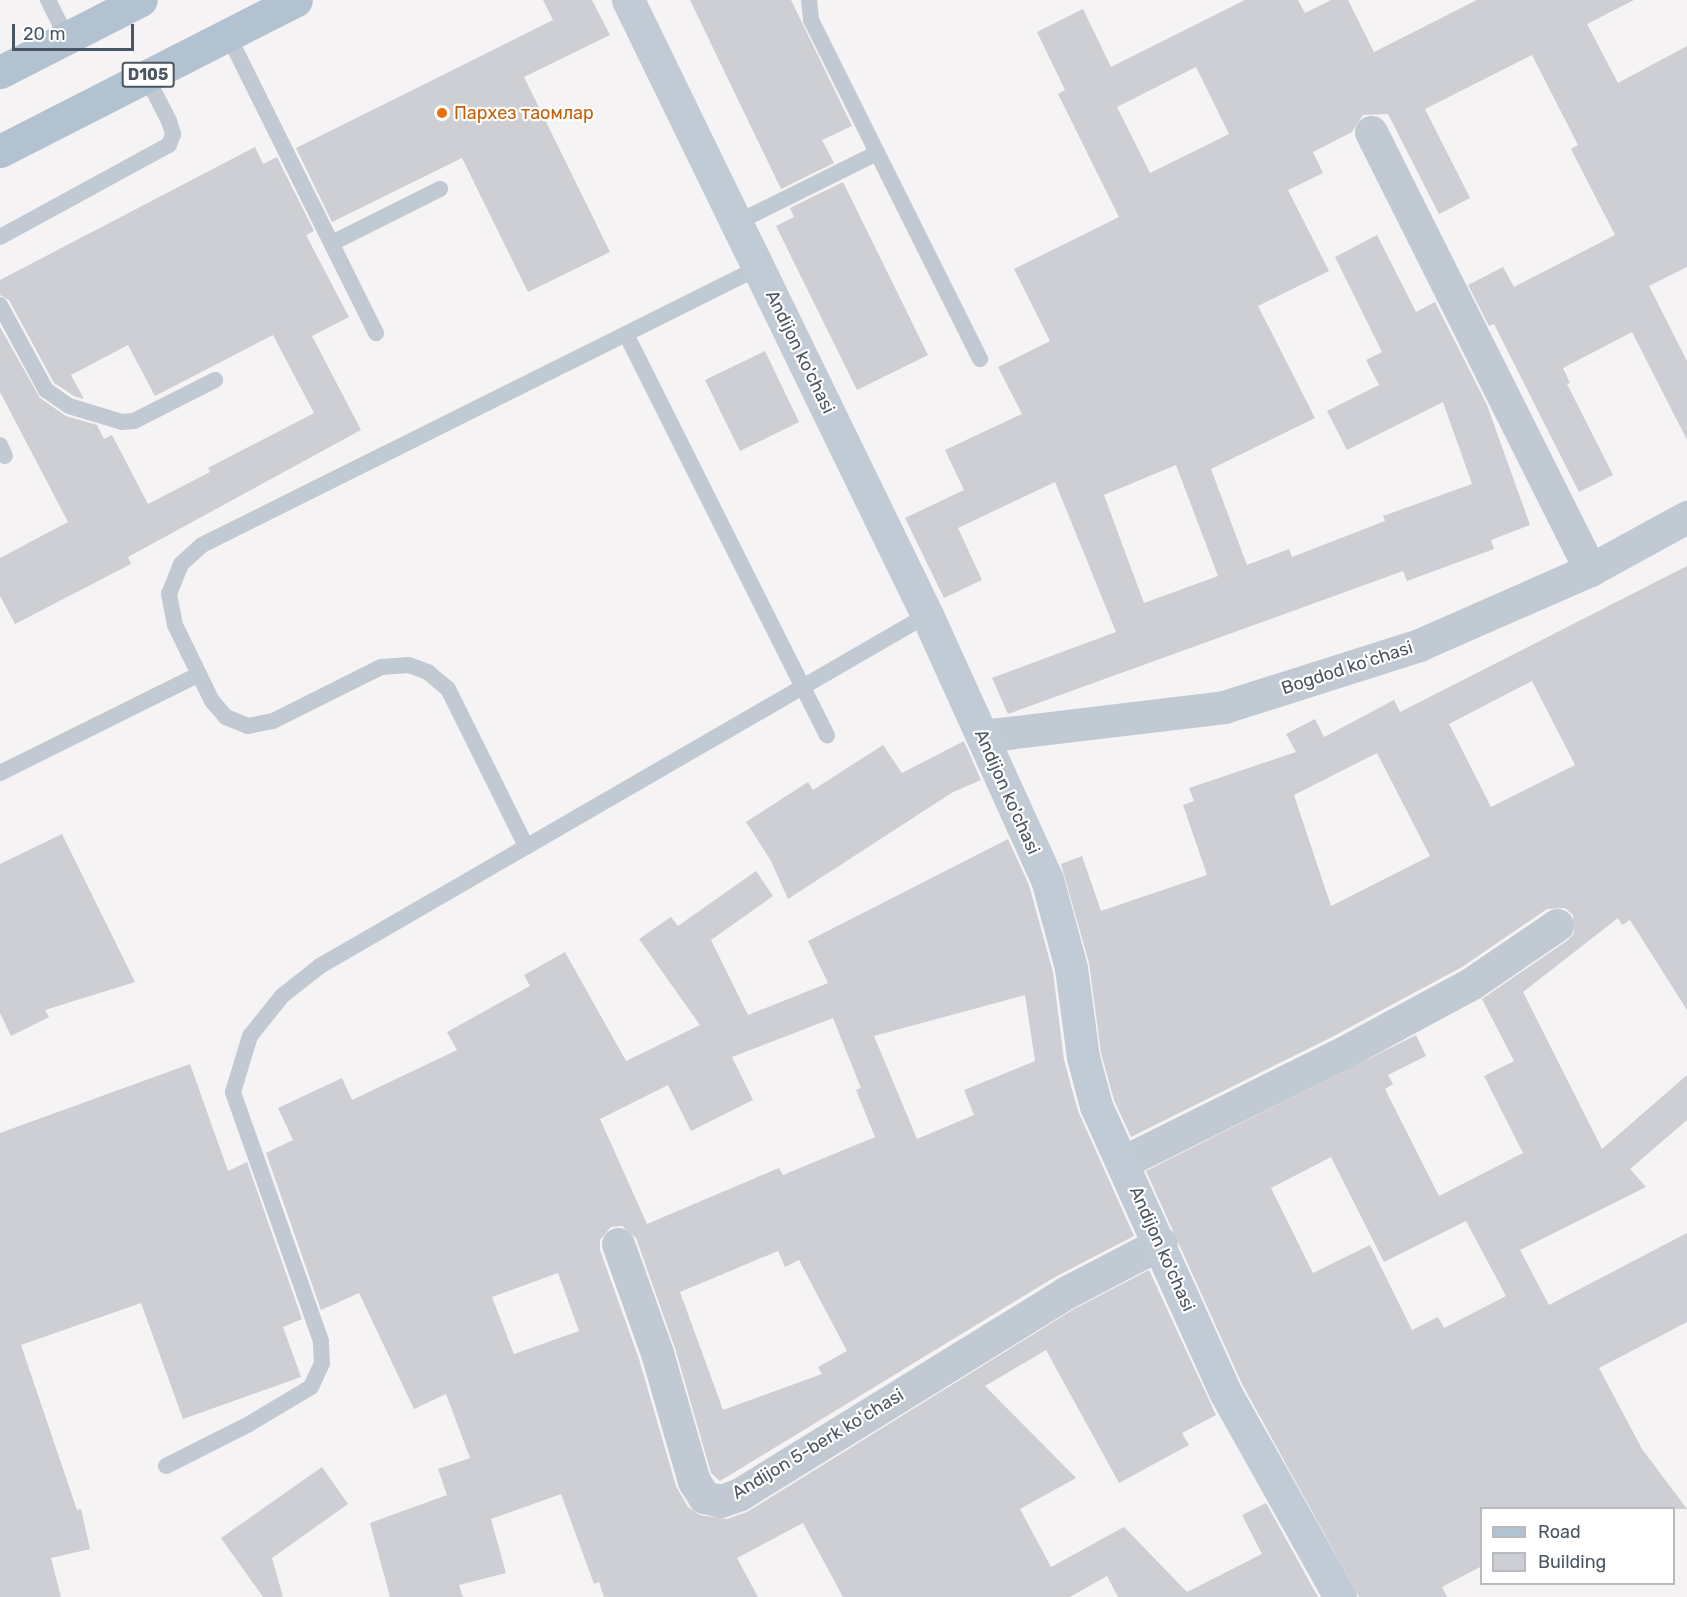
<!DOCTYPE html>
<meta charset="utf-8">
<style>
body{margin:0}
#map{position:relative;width:1687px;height:1597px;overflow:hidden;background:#f5f3f3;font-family:Rubik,sans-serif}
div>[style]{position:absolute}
.building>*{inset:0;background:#cdcfd5}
.lane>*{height:16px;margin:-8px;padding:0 8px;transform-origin:8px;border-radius:8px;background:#c1cad2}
.street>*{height:33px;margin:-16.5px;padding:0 16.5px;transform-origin:16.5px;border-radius:16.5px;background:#c1cad2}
.secondary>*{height:33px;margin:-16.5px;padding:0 16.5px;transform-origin:16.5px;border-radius:16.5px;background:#c1cbd6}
.primary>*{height:33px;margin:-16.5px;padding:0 16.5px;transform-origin:16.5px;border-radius:16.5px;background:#b3c2d1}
.dots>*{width:16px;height:16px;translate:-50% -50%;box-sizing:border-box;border:3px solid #fff;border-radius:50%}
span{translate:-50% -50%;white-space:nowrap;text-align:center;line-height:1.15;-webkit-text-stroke:4.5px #fff;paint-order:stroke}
.shield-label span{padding:2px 4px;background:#fff;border:2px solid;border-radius:4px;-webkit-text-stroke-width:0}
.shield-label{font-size:16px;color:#4a5661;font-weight:700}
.food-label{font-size:18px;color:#c56008}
.left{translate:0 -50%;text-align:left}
.street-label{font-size:18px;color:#4a5661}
.legend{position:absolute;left:1480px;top:1507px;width:195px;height:78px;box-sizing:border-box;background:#fff;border:2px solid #b7bbc0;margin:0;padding:8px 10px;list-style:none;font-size:18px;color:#4a5661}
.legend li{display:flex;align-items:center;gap:12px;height:30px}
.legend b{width:30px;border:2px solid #b7bbc0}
.scale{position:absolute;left:12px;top:24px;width:122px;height:27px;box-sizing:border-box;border:3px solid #4a5661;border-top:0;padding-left:8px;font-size:18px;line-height:21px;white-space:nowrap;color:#4a5661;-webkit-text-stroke:4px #fff;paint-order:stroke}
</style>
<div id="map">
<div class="building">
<div style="clip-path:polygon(543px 0,592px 0,610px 35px,524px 77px,610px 252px,528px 292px,462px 158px,332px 222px,296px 148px,553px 20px)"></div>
<div style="clip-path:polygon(690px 0,791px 0,852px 126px,822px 140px,834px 163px,781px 189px)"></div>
<div style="clip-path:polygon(evenodd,1245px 0,1298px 0,1305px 13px,1331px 0,1348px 0,1374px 52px,1477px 0,1634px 0,1587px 24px,1618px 83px,1687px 46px,1687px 267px,1649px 286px,1687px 361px,1687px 440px,1632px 332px,1563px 368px,1570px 383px,1567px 384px,1613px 475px,1579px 492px,1494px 324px,1489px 326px,1468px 285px,1503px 267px,1514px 287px,1615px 235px,1571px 149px,1578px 145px,1532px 55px,1425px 109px,1470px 198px,1439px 214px,1388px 114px,1363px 115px,1352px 132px,1313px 152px,1323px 173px,1288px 190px,1329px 271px,1258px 306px,1315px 418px,1211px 469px,1247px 565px,1289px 549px,1292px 557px,1385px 521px,1383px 516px,1472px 484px,1443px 402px,1347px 450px,1327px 411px,1379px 385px,1366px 360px,1382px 352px,1335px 257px,1377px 235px,1416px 312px,1435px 302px,1487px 405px,1530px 525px,1491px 540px,1494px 549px,1407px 581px,1403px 571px,1008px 714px,992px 678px,1116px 632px,1055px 482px,958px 528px,982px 580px,944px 598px,905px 518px,964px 490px,945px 450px,1022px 414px,998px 367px,1050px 341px,1014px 269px,1119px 217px,1058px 94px,1065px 90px,1037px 32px,1083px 9px,1111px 67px,1245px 0,1196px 67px,1229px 134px,1150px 173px,1117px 107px,1196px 67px,1245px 0,1176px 465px,1218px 576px,1144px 603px,1104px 495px,1176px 465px)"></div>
<div style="clip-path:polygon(255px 147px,263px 164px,277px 157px,314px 231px,306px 235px,349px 317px,312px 336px,361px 430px,128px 557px,131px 564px,15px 624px,0 596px,0 558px,68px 522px,0 392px,0 327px,40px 398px,66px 416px,97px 425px,104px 439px,112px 435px,148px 504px,210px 472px,208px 468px,314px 413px,273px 335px,155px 396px,128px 345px,71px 375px,84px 399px,74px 396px,54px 383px,9px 300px,0 295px,0 280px)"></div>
<div style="clip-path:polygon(843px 182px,928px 355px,857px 390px,776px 226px,794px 217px,790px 208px)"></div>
<div style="clip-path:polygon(765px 351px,799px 422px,740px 451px,705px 380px)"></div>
<div style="clip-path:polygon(evenodd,1687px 566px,1687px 1010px,1630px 920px,1622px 925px,1618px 918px,1523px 992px,1602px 1149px,1687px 1075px,1687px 1120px,1630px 1169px,1646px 1187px,1520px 1250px,1549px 1305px,1687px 1233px,1687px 1322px,1599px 1368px,1642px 1449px,1687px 1509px,1482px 1509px,1482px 1566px,1442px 1587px,1447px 1597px,1359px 1597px,1242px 1384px,1146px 1171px,1416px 1035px,1426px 1056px,1388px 1075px,1393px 1084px,1385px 1089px,1439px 1196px,1523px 1153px,1484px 1076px,1514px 1061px,1482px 999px,1568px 940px,1574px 933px,1573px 915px,1565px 908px,1547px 909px,1462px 967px,1330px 1038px,1131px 1137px,1114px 1100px,1101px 1053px,1089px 963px,1061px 864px,1082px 856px,1101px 911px,1207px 875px,1183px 805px,1194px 801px,1189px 788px,1296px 752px,1286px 734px,1315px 719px,1324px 737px,1394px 700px,1400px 712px,1687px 566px,1532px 681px,1575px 765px,1491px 807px,1449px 724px,1532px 681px,1687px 566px,1377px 753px,1430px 856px,1331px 906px,1294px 795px,1377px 753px,1687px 566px,1331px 1157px,1384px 1262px,1466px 1221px,1506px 1296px,1444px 1328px,1438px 1317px,1412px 1330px,1370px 1245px,1313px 1273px,1271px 1188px,1331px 1157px)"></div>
<div style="clip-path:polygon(964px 741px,981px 780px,953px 792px,788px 899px,771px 861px,746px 822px,808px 782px,813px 790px,883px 745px,902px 773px)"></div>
<div style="clip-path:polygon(62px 834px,135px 982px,45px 1010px,49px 1017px,11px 1036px,0 1013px,0 864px)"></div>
<div style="clip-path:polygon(evenodd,1008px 839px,1029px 885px,1053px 972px,1064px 1060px,1078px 1111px,1134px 1236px,1055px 1277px,720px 1481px,711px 1473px,675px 1348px,636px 1238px,622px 1226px,611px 1227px,600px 1240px,600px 1250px,639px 1359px,676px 1486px,688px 1507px,700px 1515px,727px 1519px,747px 1512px,1074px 1309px,1149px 1270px,1216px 1415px,1182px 1433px,1189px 1445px,1119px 1483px,1046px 1350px,985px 1386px,1076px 1478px,1020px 1509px,1051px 1567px,1124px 1527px,1187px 1592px,1262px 1554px,1242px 1515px,1266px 1503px,1318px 1597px,1118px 1597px,1107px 1576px,1070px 1597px,843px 1597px,803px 1523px,737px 1558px,758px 1597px,604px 1597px,599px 1582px,594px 1584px,561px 1494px,491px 1519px,506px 1573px,459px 1585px,463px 1597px,390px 1597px,370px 1523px,447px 1495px,438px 1469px,470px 1458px,446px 1394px,414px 1409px,359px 1293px,321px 1310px,266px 1153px,293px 1140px,278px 1108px,342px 1078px,352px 1100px,457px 1050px,447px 1032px,530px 986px,524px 975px,565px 952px,626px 1061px,700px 1025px,639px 939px,671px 917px,678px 926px,756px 871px,773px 896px,711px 940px,748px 1015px,828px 983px,808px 941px,1008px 839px,1025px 995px,1035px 1061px,964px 1090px,974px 1115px,917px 1139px,874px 1036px,1025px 995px,1008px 839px,833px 1018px,861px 1088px,856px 1090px,875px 1137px,783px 1175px,779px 1168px,647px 1224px,600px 1119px,668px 1085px,691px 1131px,753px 1100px,732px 1057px,833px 1018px,1008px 839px,778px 1251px,785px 1267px,799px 1260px,847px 1351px,818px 1367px,822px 1374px,723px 1410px,680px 1292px,778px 1251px,1008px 839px,558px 1273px,579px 1331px,514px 1354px,492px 1297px,558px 1273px)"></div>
<div style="clip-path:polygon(190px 1064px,228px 1171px,247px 1162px,302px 1319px,283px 1327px,301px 1377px,183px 1419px,141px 1303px,21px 1345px,77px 1510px,81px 1509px,90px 1549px,51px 1558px,61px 1597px,0 1597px,0 1133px)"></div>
<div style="clip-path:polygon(322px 1467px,348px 1504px,272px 1558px,283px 1597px,263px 1597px,221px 1538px)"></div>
</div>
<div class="lane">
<div style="left:48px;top:0;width:42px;rotate:63.4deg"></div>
<div style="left:809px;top:0;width:20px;rotate:84deg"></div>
<div style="left:811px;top:20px;width:379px;rotate:63.5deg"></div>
<div style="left:228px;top:35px;width:333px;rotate:63.6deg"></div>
<div style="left:738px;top:222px;width:155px;rotate:-26.4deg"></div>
<div style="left:0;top:237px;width:192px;rotate:-28.6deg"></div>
<div style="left:169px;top:145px;width:12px;rotate:-70deg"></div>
<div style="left:173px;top:134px;width:14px;rotate:-107deg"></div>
<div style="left:169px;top:121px;width:51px;rotate:-117.1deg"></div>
<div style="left:332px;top:243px;width:121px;rotate:-26.6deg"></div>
<div style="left:0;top:305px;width:97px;rotate:61.6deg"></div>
<div style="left:46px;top:390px;width:28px;rotate:35deg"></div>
<div style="left:69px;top:406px;width:55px;rotate:16.8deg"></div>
<div style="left:122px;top:422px;width:12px;rotate:-5deg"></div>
<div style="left:134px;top:421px;width:91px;rotate:-26.8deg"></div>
<div style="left:626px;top:334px;width:449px;rotate:63.4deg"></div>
<div style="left:0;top:445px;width:12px;rotate:66deg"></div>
<div style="left:0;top:773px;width:222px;rotate:-26.4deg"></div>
<div style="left:526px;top:846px;width:175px;rotate:-116.4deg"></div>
<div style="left:448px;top:689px;width:26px;rotate:-140deg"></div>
<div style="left:428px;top:672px;width:20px;rotate:-160deg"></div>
<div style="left:409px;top:665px;width:28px;rotate:176deg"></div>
<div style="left:381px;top:667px;width:121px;rotate:153.4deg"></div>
<div style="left:273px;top:721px;width:25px;rotate:169deg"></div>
<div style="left:248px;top:726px;width:24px;rotate:-158deg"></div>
<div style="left:226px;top:717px;width:21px;rotate:-131deg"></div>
<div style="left:212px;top:701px;width:85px;rotate:-116deg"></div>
<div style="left:175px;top:625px;width:32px;rotate:-101deg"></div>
<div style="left:169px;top:594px;width:32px;rotate:-68deg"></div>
<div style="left:181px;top:564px;width:28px;rotate:-42deg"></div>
<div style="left:202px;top:545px;width:623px;rotate:-26.48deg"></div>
<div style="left:166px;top:1466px;width:93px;rotate:-26.8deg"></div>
<div style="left:249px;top:1424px;width:72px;rotate:-30.8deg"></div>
<div style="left:311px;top:1387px;width:26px;rotate:-65deg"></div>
<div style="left:322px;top:1363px;width:22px;rotate:-93deg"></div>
<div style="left:321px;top:1341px;width:264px;rotate:-109.5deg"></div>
<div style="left:233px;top:1092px;width:59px;rotate:-73.1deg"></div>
<div style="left:250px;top:1036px;width:51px;rotate:-51.3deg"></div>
<div style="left:282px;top:996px;width:48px;rotate:-38.3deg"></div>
<div style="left:320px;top:966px;width:701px;rotate:-30.04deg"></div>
</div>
<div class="street">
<div style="left:1371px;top:132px;width:490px;rotate:63.4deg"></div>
<div style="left:982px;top:736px;width:244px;rotate:-6.8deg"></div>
<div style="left:1224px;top:707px;width:205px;rotate:-17.6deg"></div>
<div style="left:1419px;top:645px;width:187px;rotate:-23.7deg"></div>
<div style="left:1590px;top:570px;width:111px;rotate:-28.7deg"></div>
<div style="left:1123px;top:1162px;width:241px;rotate:-26.4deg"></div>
<div style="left:1339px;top:1055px;width:151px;rotate:-28.4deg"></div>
<div style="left:1472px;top:983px;width:103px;rotate:-34.3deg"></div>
<div style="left:618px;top:1244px;width:116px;rotate:70.3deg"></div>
<div style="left:657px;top:1353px;width:133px;rotate:73.9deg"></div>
<div style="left:694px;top:1481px;width:19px;rotate:58deg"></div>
<div style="left:704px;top:1497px;width:17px;rotate:13deg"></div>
<div style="left:721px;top:1501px;width:20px;rotate:-20deg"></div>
<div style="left:740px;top:1494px;width:382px;rotate:-31.7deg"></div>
<div style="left:1065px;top:1293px;width:108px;rotate:-27.5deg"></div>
</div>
<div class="secondary">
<div style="left:628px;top:0;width:684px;rotate:64.07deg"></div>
<div style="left:927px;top:615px;width:290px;rotate:65.6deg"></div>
<div style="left:1047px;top:879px;width:92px;rotate:74.9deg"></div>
<div style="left:1071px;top:968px;width:90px;rotate:82.3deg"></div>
<div style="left:1083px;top:1057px;width:51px;rotate:75.1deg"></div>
<div style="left:1096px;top:1106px;width:314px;rotate:65.7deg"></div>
<div style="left:1225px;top:1392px;width:235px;rotate:60.7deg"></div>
</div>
<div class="primary">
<div style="left:0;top:72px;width:158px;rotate:-27.1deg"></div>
<div style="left:0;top:151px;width:332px;rotate:-27deg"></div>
</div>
<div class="dots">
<div style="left:442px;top:113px;background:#e8710a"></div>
</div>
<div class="shield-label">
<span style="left:148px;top:75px">D105</span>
</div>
<div class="food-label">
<span class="left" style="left:454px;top:113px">Пархез таомлар</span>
</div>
<div class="street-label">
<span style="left:800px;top:352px;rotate:64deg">Andijon ko'chasi</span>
<span style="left:1347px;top:668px;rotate:-18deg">Bogdod koʻchasi</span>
<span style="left:1007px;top:792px;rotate:66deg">Andijon ko'chasi</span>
<span style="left:1162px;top:1249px;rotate:66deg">Andijon ko'chasi</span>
<span style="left:818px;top:1444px;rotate:-31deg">Аndijon 5-berk koʻchasi</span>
</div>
<ul class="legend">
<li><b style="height:8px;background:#b3c2d1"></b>Road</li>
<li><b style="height:16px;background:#cdcfd5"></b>Building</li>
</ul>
<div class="scale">20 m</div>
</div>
